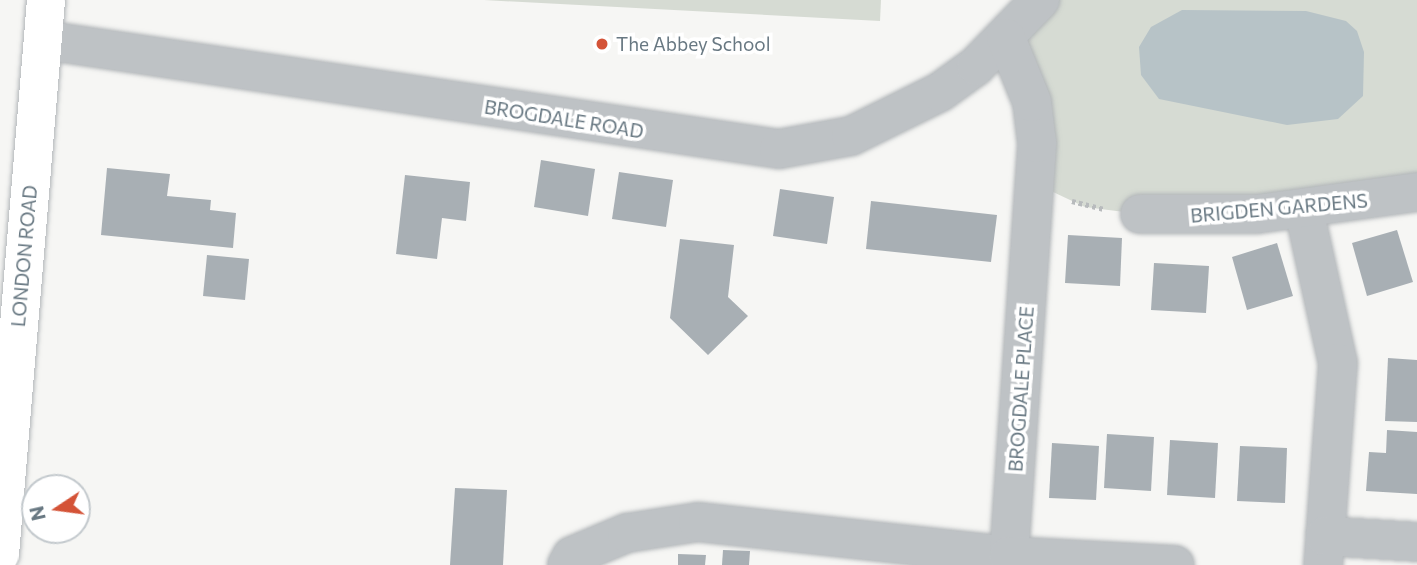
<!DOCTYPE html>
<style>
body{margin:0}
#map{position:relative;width:1417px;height:565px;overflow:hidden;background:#f6f6f4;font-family:Commissioner,sans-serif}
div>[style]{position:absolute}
.green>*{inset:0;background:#d6dbd3}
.water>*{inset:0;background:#b7c3c7}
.building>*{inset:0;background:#a8afb4}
.path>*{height:4.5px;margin-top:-2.25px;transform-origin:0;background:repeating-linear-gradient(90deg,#b8bbbd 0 3.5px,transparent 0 7px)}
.roads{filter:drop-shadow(0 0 2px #b2b6b9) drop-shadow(0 0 2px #b2b6b9)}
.minor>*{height:38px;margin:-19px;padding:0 19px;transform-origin:19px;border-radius:19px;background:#bec2c5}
.major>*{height:38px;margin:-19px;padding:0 19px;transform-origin:19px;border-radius:19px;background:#fff}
.dots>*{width:19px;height:19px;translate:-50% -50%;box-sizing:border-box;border:4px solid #fff;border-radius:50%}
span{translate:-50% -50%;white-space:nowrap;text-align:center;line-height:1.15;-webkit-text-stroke:7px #fff;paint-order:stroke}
.poi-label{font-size:19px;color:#687882}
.left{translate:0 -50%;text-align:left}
.street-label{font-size:19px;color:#687882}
.north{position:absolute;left:21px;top:474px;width:70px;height:70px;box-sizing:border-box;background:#fff;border:2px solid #c3c9cd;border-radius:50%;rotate:257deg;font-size:19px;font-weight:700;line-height:28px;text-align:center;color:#687882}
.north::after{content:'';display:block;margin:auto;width:24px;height:32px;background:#d45337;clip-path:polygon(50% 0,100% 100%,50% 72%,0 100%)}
</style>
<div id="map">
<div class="green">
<div style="clip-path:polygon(484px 0,881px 0,880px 21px)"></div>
<div style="clip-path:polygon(1040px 0,1417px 0,1417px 192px,1140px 214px,1085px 207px,1036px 184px,1006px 38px)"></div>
</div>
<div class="water">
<div style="clip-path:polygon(1182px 10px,1306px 11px,1346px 21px,1357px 31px,1364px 52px,1363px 96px,1338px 119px,1287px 125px,1159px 99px,1141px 75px,1139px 47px,1151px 27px)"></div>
</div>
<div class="building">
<div style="clip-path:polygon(541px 160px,595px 169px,588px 216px,534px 207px)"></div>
<div style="clip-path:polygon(107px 168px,170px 174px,167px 196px,211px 200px,210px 210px,236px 213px,233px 248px,101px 235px)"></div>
<div style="clip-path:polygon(619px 172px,673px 180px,666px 227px,612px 219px)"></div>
<div style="clip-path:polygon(405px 175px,470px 182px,466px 221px,442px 218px,437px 259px,396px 254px)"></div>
<div style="clip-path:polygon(780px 189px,834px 197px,827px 244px,773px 236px)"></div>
<div style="clip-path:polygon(871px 201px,997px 215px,991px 262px,866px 249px)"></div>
<div style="clip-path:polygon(1397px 230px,1413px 282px,1367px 296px,1352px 243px)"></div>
<div style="clip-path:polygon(1068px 235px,1122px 238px,1120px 286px,1065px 283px)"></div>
<div style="clip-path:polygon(680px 239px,734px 245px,728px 297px,748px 316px,708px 355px,670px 318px)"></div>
<div style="clip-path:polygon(1277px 243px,1293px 296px,1247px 310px,1232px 257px)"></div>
<div style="clip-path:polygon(207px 255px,249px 259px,245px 300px,203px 296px)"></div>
<div style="clip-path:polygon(1154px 263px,1209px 266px,1206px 313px,1151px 310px)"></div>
<div style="clip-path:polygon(1388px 358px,1417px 360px,1417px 422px,1385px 421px)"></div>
<div style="clip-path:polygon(1387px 430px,1417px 432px,1417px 494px,1366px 491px,1369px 452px,1386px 453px)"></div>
<div style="clip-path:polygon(1107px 434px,1154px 437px,1151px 491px,1104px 488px)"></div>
<div style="clip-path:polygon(1170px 440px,1218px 443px,1215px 498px,1167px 495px)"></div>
<div style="clip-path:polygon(1052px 443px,1099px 446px,1096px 500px,1049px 498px)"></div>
<div style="clip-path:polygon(1240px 446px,1287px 448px,1285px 503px,1237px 501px)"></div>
<div style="clip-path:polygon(455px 488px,507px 490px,503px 565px,450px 565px)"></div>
<div style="clip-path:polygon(723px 550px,750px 551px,749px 565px,722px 565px)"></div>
<div style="clip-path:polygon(678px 554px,706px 555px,705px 565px,678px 565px)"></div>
</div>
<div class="path">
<div style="left:1072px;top:201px;width:33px;rotate:14deg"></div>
</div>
<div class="roads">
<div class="minor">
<div style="left:43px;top:40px;width:744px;rotate:8.42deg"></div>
<div style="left:779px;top:149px;width:73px;rotate:-10.2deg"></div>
<div style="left:851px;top:136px;width:99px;rotate:-26.3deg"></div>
<div style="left:940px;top:92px;width:44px;rotate:-35.8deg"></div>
<div style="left:976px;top:66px;width:92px;rotate:-45.9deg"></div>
<div style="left:1304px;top:210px;width:157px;rotate:77.5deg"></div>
<div style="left:1338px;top:363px;width:203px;rotate:94.2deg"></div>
<div style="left:1140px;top:214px;width:117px"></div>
<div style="left:1257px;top:214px;width:162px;rotate:-7.8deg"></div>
<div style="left:1325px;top:536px;width:92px;rotate:3.7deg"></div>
<div style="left:567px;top:565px;width:10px;rotate:-61deg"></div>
<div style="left:572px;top:556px;width:60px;rotate:-22.7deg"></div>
<div style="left:627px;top:533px;width:72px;rotate:-8.8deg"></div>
<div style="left:698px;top:522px;width:313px;rotate:6.2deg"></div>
<div style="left:1009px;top:556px;width:414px;rotate:-86.1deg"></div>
<div style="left:1037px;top:143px;width:41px;rotate:-97deg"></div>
<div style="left:1032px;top:102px;width:69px;rotate:-112.1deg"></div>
<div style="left:1009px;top:565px;width:9px;rotate:-90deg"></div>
<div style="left:1009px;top:556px;width:166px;rotate:3.1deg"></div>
</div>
<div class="major">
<div style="left:0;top:554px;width:556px;rotate:-85.25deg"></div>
</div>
</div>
<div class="dots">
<div style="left:602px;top:44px;background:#d45337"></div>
</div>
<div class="poi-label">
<span class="left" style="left:616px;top:44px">The Abbey School</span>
</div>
<div class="street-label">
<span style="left:564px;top:119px;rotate:9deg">BROGDALE ROAD</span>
<span style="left:1279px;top:208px;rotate:-5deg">BRIGDEN GARDENS</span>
<span style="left:24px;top:256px;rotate:-85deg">LONDON ROAD</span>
<span style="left:1021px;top:389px;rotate:-86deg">BROGDALE PLACE</span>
</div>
<div class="north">N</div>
</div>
